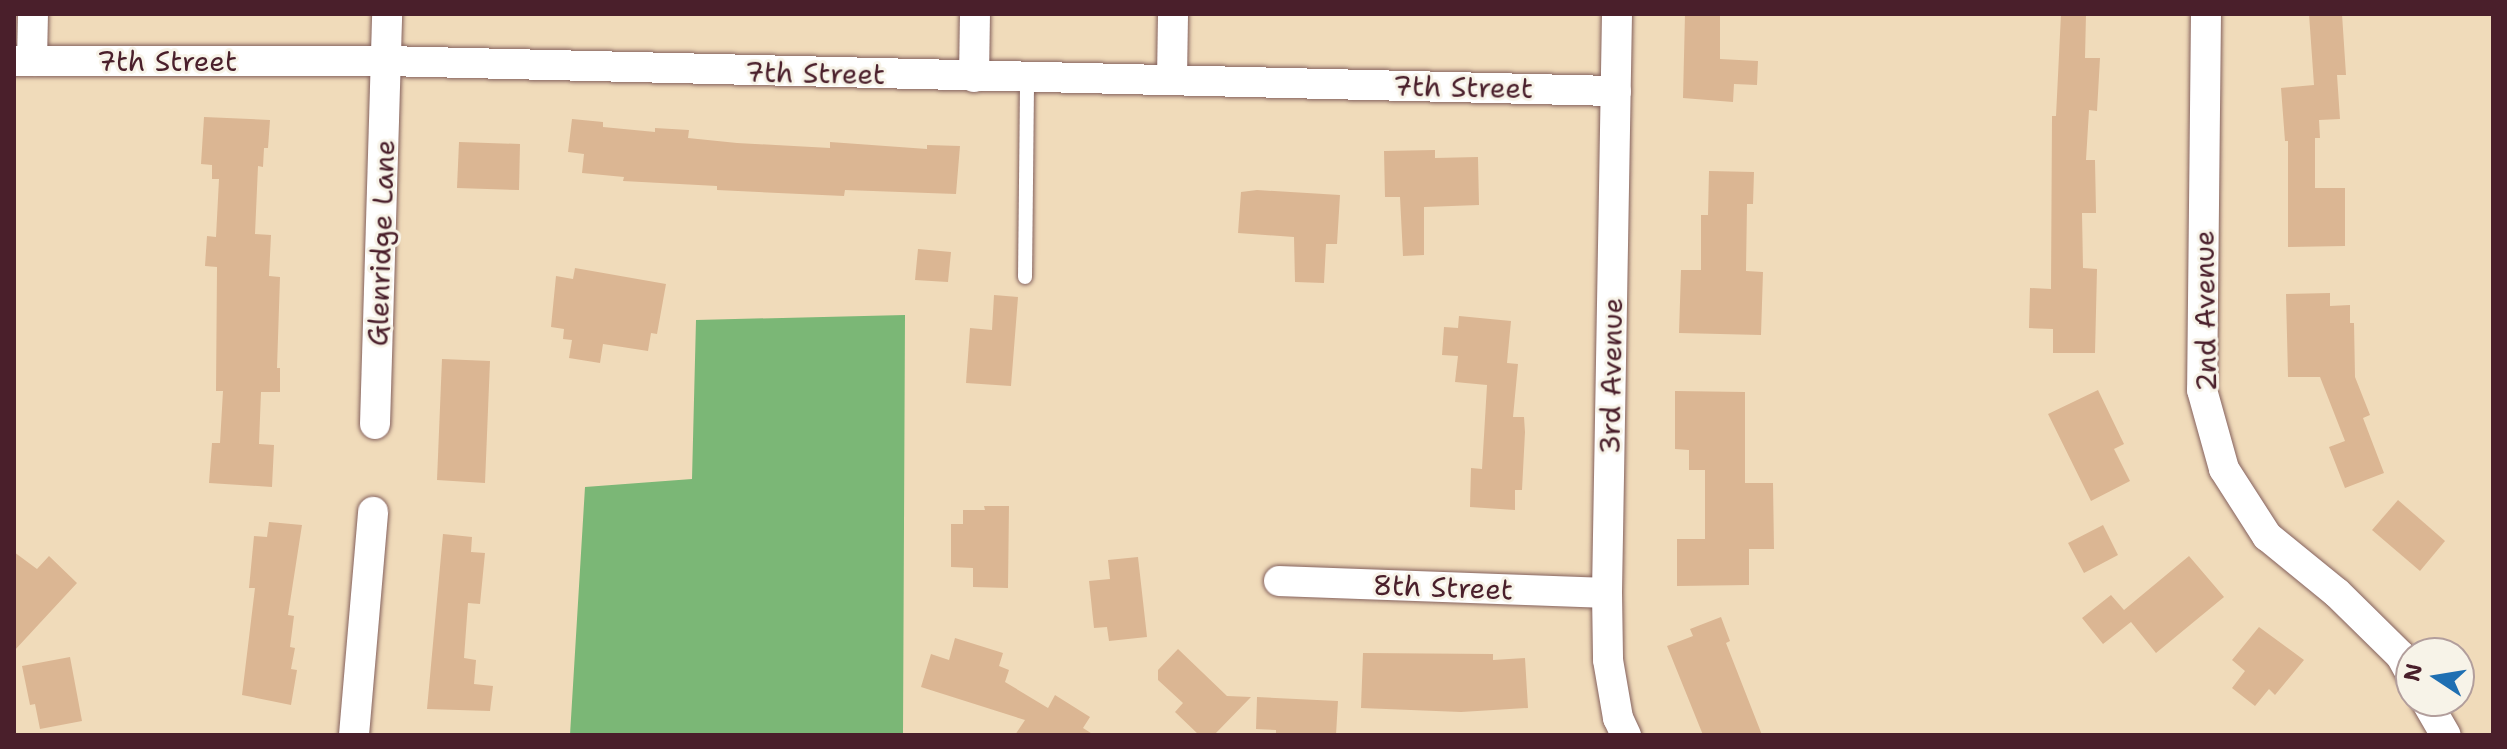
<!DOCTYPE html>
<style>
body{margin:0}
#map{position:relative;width:2507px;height:749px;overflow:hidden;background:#f0dbba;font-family:"Shantell Sans",sans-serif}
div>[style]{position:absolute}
.forest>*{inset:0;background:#7bb776}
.building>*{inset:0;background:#dbb693}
.roads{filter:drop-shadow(0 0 2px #84615d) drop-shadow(0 0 2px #84615d)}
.lane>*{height:14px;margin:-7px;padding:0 7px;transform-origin:7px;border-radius:7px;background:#fff}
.street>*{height:30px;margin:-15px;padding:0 15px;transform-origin:15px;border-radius:15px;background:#fff}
span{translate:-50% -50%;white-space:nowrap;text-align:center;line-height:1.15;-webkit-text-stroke:6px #f7f3e8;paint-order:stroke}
.street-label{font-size:28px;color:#4a1f2b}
.frame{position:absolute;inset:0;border:16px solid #4a1f2b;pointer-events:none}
.north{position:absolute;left:2395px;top:637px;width:80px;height:80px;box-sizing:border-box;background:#f7f3e8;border:2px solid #b29e9c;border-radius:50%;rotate:282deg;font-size:22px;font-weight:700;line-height:32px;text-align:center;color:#4a1f2b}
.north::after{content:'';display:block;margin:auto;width:28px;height:36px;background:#1f6fb2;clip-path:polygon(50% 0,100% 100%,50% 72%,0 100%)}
</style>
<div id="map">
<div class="forest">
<div style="clip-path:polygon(905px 315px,903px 735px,570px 735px,585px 487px,692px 479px,696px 320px)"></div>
</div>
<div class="building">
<div style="clip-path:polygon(1685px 14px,1720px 14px,1720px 59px,1758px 61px,1757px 85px,1734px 84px,1733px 102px,1683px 98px)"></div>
<div style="clip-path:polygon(2061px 14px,2086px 14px,2085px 58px,2100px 58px,2097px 111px,2089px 110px,2086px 160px,2095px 160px,2096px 213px,2082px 213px,2083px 268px,2097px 269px,2095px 353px,2053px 353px,2053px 329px,2029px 328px,2030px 288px,2051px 289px,2052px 116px,2056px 116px)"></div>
<div style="clip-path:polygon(2309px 14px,2342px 14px,2346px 75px,2337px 75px,2340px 119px,2319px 120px,2320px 138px,2315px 138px,2315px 188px,2345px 188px,2345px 246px,2288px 247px,2288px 141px,2285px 141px,2281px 88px,2314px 85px)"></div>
<div style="clip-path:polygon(204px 117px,270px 120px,268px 148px,264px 148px,263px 167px,258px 166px,255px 234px,271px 235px,269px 276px,280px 277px,277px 368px,280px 368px,280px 392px,261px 392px,259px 444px,274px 445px,272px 487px,209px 483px,212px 443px,220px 443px,223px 391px,216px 391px,217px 267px,205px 266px,207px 236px,216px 237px,219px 179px,212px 179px,212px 165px,201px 164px)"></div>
<div style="clip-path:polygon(572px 119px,603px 122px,603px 127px,655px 132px,655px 128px,689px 130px,688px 138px,737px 143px,830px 148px,830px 142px,927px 149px,927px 145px,960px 146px,956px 194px,845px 190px,844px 196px,717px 190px,717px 186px,623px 181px,624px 177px,582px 173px,584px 154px,568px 152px)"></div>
<div style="clip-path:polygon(459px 142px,520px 144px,519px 190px,457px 188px)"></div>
<div style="clip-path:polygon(1435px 150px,1435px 158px,1478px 157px,1479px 205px,1424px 207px,1424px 255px,1403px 256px,1400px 197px,1385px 197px,1384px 151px)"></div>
<div style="clip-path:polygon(1709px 171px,1754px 172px,1753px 204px,1747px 204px,1746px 271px,1763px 272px,1761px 335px,1679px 333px,1681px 270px,1701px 270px,1701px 215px,1708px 215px)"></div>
<div style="clip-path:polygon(1257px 190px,1340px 195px,1337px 244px,1326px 244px,1324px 283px,1295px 282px,1294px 237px,1238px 233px,1241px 192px)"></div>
<div style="clip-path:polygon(918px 249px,951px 252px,948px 282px,915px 280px)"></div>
<div style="clip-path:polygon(575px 268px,666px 284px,657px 334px,651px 333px,648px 351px,603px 344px,600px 363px,569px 358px,572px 340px,563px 339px,564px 329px,551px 327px,556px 276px,573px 279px)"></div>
<div style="clip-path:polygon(2330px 293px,2330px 306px,2350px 305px,2350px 323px,2354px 323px,2355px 377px,2370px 415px,2363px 418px,2384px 473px,2345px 488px,2329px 447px,2345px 441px,2320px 377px,2288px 377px,2286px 294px)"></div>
<div style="clip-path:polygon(994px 295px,1018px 297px,1011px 386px,966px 383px,970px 328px,992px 330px)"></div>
<div style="clip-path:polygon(1459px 316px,1511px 321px,1507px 363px,1518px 364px,1513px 417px,1524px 417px,1525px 432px,1522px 490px,1515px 490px,1515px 510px,1470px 507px,1471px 468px,1482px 469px,1487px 385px,1455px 382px,1458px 356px,1442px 355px,1444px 327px,1458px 328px)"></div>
<div style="clip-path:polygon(442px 359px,490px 361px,485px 483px,437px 480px)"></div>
<div style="clip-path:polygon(2098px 390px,2124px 444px,2114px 449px,2130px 481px,2091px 501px,2048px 414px)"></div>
<div style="clip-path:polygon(1675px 391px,1745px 392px,1745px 483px,1773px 483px,1774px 549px,1749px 549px,1749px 585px,1677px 586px,1677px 539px,1705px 539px,1705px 470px,1689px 470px,1689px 450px,1675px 449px)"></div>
<div style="clip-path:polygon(2398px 500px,2445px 541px,2420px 571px,2372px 530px)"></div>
<div style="clip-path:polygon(984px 506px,1009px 506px,1008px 588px,973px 587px,973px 568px,951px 567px,951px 524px,963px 524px,963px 510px,985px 510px)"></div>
<div style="clip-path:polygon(269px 522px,302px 525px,288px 615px,294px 616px,290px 647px,295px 648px,291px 669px,297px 670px,291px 705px,242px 695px,255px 588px,249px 588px,254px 536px,267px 537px)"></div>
<div style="clip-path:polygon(2103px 525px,2118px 555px,2084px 573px,2068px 543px)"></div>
<div style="clip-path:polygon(443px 534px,472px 537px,471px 552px,485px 553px,480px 604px,468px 603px,464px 658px,476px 660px,474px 684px,493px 686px,490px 711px,427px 709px)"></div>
<div style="clip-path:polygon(14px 552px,37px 569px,49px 556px,77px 583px,14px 651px)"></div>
<div style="clip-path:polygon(2189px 556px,2224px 597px,2156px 653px,2131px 622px,2103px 644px,2082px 618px,2111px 595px,2124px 610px)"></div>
<div style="clip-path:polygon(1138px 557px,1147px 637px,1109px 641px,1107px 627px,1094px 628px,1089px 581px,1110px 579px,1108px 560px)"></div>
<div style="clip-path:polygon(1721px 617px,1730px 641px,1726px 643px,1762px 735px,1703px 735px,1667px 646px,1693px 636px,1690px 629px)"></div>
<div style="clip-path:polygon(2259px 627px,2304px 660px,2275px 695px,2269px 689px,2255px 706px,2232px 688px,2245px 671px,2232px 660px)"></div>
<div style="clip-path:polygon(955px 638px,1003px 653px,999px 666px,1009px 670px,1005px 682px,1048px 708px,1055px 695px,1090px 717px,1083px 728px,1094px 735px,1015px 735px,1025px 720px,921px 687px,931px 654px,949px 660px)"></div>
<div style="clip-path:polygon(1178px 649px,1227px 696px,1251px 697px,1214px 735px,1199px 735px,1175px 712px,1183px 703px,1158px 680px,1158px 670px)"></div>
<div style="clip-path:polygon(1363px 653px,1493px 654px,1493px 660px,1525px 658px,1528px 708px,1461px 712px,1361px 708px)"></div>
<div style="clip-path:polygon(70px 657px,82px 721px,40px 729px,35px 704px,30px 705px,22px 666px)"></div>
<div style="clip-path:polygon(1257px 697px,1338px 701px,1336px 735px,1276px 735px,1276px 730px,1256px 729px)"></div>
</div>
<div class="roads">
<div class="lane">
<div style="left:1025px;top:277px;width:199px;rotate:-89.4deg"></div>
</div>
<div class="street">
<div style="left:1617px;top:14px;width:579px;rotate:90.99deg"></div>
<div style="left:1607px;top:593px;width:67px;rotate:89.1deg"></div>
<div style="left:1608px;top:660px;width:59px;rotate:80.2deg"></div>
<div style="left:1618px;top:718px;width:19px;rotate:65deg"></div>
<div style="left:2206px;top:14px;width:376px;rotate:90.6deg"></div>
<div style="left:2202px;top:390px;width:82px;rotate:74.4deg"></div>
<div style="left:2224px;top:469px;width:80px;rotate:57.3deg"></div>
<div style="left:2267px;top:536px;width:90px;rotate:39.2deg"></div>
<div style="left:2337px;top:593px;width:90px;rotate:44.5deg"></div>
<div style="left:2401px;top:656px;width:21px;rotate:61deg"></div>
<div style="left:14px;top:61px;width:372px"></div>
<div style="left:386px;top:61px;width:1230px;rotate:1.4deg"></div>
<div style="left:32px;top:61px;width:47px;rotate:-88.8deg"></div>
<div style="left:974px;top:77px;width:63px;rotate:-89.1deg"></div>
<div style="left:1172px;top:79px;width:65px;rotate:-89.1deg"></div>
<div style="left:375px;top:424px;width:410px;rotate:-88.3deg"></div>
<div style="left:1279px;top:581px;width:328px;rotate:2.1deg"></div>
<div style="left:2426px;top:701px;width:39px;rotate:60deg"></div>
<div style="left:354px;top:735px;width:224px;rotate:-85.1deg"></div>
</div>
</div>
<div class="street-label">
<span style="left:167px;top:61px">7th Street</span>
<span style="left:815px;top:73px;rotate:1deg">7th Street</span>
<span style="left:1463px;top:87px;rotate:1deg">7th Street</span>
<span style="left:381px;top:243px;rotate:-88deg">Glenridge Lane</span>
<span style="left:2205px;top:311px;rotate:-91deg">2nd Avenue</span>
<span style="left:1611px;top:376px;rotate:-89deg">3rd Avenue</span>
<span style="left:1443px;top:587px;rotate:2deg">8th Street</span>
</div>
<div class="frame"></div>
<div class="north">N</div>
</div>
